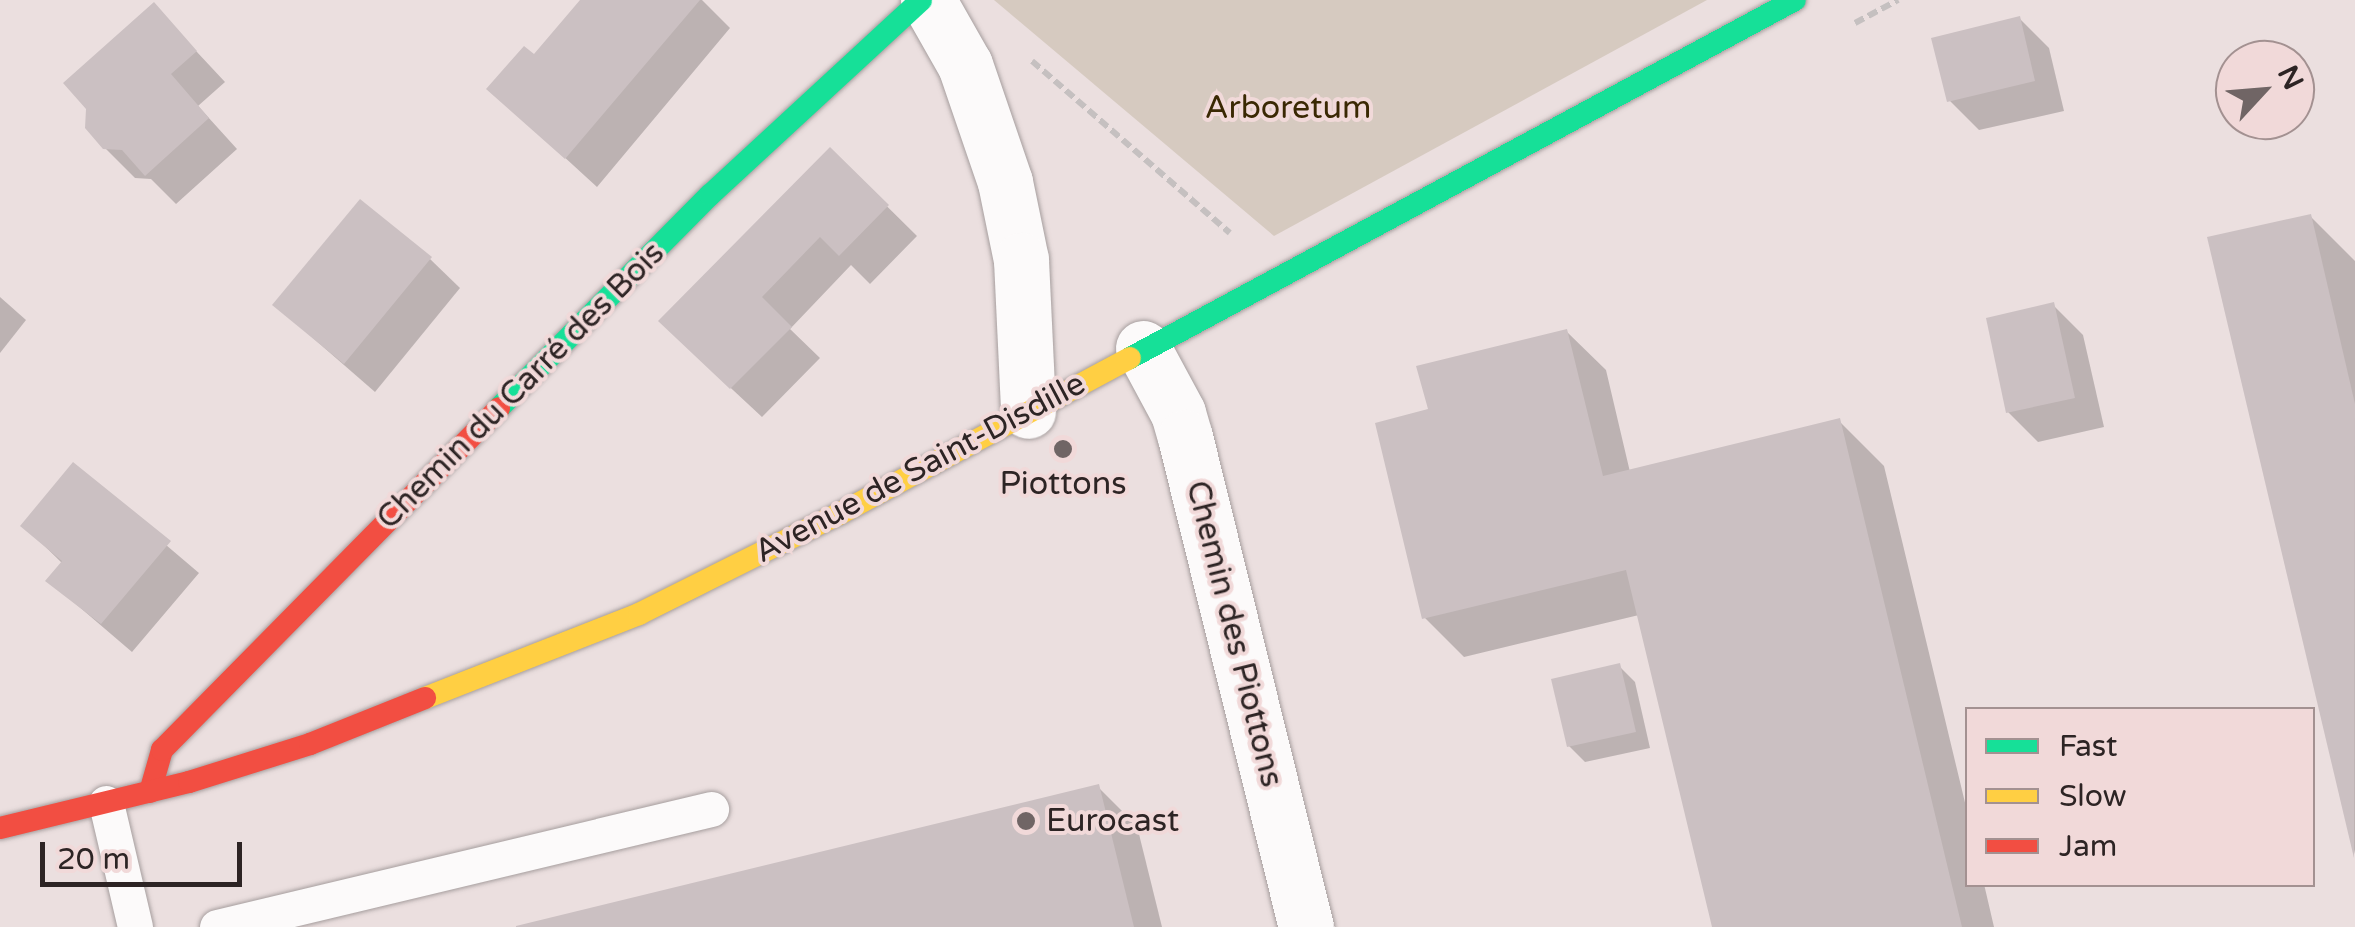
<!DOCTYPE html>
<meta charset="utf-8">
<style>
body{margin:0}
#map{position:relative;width:2355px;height:927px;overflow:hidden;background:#ebdfdf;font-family:"Varela Round",sans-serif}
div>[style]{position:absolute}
.green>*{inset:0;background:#d6cac0}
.shadow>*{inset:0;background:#0003}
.building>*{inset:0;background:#cbc0c2}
.path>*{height:6px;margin-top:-3px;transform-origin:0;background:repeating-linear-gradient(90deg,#c5c0c0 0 10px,transparent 0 15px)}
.roads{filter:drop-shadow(0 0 2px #a69e9e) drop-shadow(0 0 2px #a69e9e)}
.lane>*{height:35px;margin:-17.5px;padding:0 17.5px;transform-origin:17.5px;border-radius:17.5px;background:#fcfafa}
.street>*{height:55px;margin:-27.5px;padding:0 27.5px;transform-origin:27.5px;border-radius:27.5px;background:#fcfafa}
.fast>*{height:22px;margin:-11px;padding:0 11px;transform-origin:11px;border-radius:11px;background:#16e098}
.slow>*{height:22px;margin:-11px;padding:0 11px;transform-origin:11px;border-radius:11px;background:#ffcf43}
.jam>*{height:22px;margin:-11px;padding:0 11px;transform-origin:11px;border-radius:11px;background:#f24e42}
.dots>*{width:28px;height:28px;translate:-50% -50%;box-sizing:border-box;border:5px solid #f1d9d9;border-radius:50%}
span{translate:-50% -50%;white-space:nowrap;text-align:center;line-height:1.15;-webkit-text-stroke:8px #f1d9d9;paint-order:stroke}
.park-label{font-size:32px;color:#3a2803}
.street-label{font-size:32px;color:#2d2424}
.poi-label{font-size:32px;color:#2d2424}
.left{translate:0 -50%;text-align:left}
.legend{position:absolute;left:1965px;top:707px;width:350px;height:180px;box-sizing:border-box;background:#f1d9d9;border:2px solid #a39191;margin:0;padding:12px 18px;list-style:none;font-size:30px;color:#2d2424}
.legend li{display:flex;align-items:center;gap:20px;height:50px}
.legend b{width:50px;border:2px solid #a39191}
.north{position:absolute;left:2215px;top:40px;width:100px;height:100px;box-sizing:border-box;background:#f1d9d9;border:2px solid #a39191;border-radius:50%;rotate:64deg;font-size:28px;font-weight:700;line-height:40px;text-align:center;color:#2d2424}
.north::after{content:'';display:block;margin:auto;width:35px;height:45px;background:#706565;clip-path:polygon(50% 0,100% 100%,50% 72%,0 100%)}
.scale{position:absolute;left:40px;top:842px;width:202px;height:45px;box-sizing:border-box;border:5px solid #2d2424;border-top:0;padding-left:12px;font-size:30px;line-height:35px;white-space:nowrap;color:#2d2424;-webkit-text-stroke:8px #f1d9d9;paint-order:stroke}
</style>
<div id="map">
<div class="green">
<div style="clip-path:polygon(994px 0,1707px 0,1274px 236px)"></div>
</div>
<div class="shadow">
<div style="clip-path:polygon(583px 0,702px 0,730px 28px,597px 187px,489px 88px,534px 57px)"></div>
<div style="clip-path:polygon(154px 6px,225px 82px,198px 106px,237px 149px,176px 204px,151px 179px,135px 178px,104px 147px,88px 109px)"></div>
<div style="clip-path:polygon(2019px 18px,2049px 48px,2064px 111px,1979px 130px,1949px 100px)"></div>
<div style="clip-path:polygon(830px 150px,917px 236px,870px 284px,851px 265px,790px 329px,820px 358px,762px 417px,691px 351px)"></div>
<div style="clip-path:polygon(2311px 217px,2355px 261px,2355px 854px,2210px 239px)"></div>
<div style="clip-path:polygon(430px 259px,460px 288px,375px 392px,275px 305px)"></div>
<div style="clip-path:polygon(0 297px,26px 320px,0 353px)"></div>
<div style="clip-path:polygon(2053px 305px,2083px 335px,2104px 427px,2038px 442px,2008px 412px)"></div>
<div style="clip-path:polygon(1566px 331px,1606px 370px,1630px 472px,1839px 421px,1884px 466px,1968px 815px,1968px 884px,1984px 884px,1994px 927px,1714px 927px,1639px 615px,1464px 657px,1425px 618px,1431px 411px)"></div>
<div style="clip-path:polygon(73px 466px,199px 573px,132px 652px,49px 581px,63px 564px,23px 525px)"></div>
<div style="clip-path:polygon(1619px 666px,1635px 682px,1650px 748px,1585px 762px,1569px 746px)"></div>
<div style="clip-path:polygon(1098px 787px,1137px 826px,1162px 927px,523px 927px)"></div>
</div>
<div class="building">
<div style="clip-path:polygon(580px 0,700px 0,565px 159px,486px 89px,524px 46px,534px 54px)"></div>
<div style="clip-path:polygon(154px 2px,197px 51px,171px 74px,209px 118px,145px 176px,122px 150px,103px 149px,85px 128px,86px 109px,63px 83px)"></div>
<div style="clip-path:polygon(2020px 16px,2035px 81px,1947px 102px,1931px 38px)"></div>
<div style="clip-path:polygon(830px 147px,889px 205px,839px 256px,820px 237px,762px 297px,792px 327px,730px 389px,658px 321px)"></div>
<div style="clip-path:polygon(360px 199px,432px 257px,344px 364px,272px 305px)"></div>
<div style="clip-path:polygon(2311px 214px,2355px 404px,2354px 858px,2207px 237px)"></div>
<div style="clip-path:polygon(2054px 302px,2075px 398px,2006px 413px,1986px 318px)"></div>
<div style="clip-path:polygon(1567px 329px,1603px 476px,1840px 418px,1962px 927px,1712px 927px,1626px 570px,1422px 619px,1375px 423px,1428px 409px,1416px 366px)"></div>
<div style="clip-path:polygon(73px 462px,171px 541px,101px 624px,45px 581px,62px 561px,20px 526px)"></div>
<div style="clip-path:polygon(1620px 663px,1636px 732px,1567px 747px,1551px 679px)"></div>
<div style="clip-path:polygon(1099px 784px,1134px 927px,516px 927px,516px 926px)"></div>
</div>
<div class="path">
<div style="left:1855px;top:23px;width:49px;rotate:-28.1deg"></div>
<div style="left:1032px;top:61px;width:262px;rotate:41deg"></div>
</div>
<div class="roads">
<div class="lane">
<div style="left:106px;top:803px;width:127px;rotate:76.8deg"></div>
<div style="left:217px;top:927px;width:508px;rotate:-13.43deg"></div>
</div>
<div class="street">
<div style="left:928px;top:0;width:75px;rotate:60.4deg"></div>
<div style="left:965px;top:65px;width:124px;rotate:71.1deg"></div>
<div style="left:1005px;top:182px;width:80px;rotate:78.4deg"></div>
<div style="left:1021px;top:260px;width:151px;rotate:87.3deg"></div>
<div style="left:1143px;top:348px;width:74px;rotate:61.7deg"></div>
<div style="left:1178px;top:413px;width:25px;rotate:74deg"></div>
<div style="left:1185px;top:437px;width:505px;rotate:76.13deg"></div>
</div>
<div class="fast">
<div style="left:1130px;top:358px;width:755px;rotate:-28.3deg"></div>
<div style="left:499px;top:408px;width:300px;rotate:-45.3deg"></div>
<div style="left:710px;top:195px;width:287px;rotate:-42.7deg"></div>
</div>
<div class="slow">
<div style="left:425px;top:698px;width:230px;rotate:-21.4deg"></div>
<div style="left:639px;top:614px;width:224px;rotate:-26.6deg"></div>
<div style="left:839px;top:514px;width:330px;rotate:-28.2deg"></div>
</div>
<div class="jam">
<div style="left:150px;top:792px;width:44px;rotate:-74.1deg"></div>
<div style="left:162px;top:750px;width:480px;rotate:-45.4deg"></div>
<div style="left:0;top:828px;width:195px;rotate:-13.7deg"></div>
<div style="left:189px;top:782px;width:127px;rotate:-17.4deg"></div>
<div style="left:310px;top:744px;width:124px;rotate:-21.8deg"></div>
</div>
</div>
<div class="dots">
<div style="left:1063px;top:449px;background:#706565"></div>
<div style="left:1026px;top:821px;background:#706565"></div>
</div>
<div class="park-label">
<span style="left:1288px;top:108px">Arboretum</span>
</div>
<div class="street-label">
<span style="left:521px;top:386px;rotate:-45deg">Chemin du Carré des Bois</span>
<span style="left:920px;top:468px;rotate:-28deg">Avenue de Saint-Disdille</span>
<span style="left:1234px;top:634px;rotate:76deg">Chemin des Piottons</span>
</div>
<div class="poi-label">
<span style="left:1063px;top:484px">Piottons</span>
<span class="left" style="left:1046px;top:821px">Eurocast</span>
</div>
<ul class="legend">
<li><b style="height:12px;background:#16e098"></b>Fast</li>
<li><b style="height:12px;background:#ffcf43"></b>Slow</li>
<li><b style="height:12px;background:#f24e42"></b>Jam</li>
</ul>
<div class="north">N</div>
<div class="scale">20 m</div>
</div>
